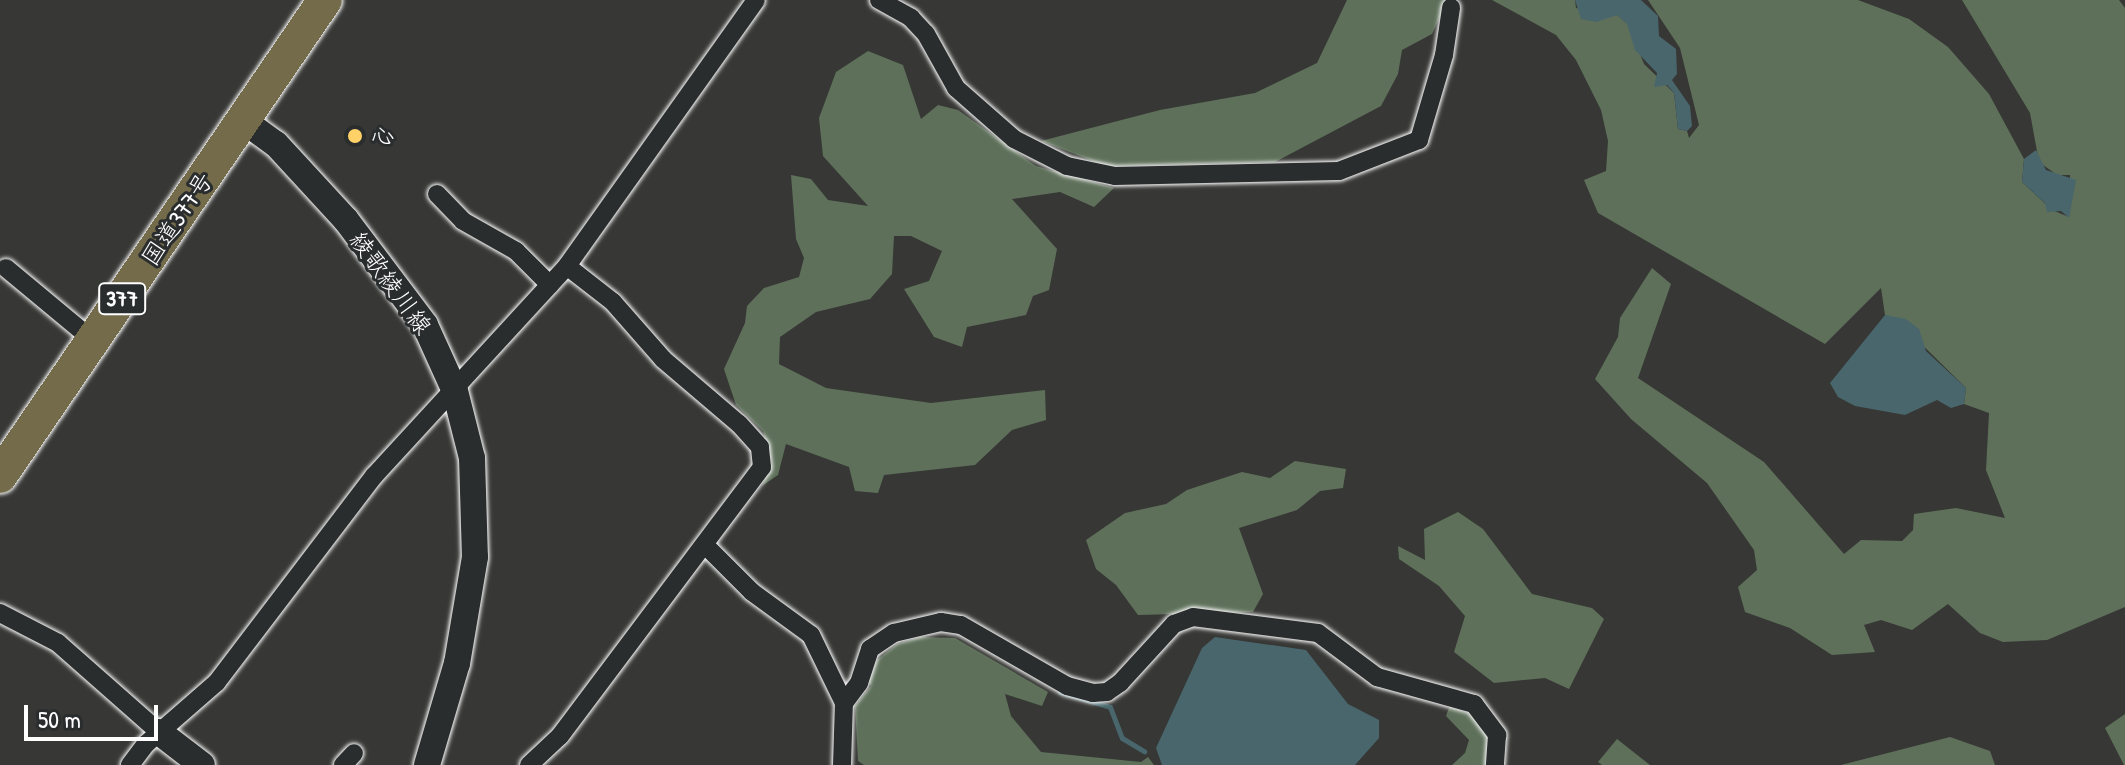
<!DOCTYPE html>
<meta charset="utf-8">
<style>
body{margin:0}
#map{position:relative;width:2125px;height:765px;overflow:hidden;background:#373735;font-family:"Patrick Hand","Klee One",sans-serif}
div>[style]{position:absolute}
.green>*{inset:0;background:#5e705a}
.water>*{inset:0;background:#48666c}
.stream>*{height:5px;margin:-2.5px;padding:0 2.5px;transform-origin:2.5px;border-radius:2.5px;background:#48666c}
.roads{filter:drop-shadow(0 0 2px #fff) drop-shadow(0 0 2px #fff)}
.street>*{height:18px;margin:-9px;padding:0 9px;transform-origin:9px;border-radius:9px;background:#2a2d2e}
.secondary>*{height:26px;margin:-13px;padding:0 13px;transform-origin:13px;border-radius:13px;background:#2a2d2e}
.highway>*{height:34px;margin:-17px;padding:0 17px;transform-origin:17px;border-radius:17px;background:#746b4b}
.dots>*{width:22px;height:22px;translate:-50% -50%;box-sizing:border-box;border:4px solid #2a2d2e;border-radius:50%}
span{translate:-50% -50%;white-space:nowrap;text-align:center;line-height:1.15;-webkit-text-stroke:6px #2a2d2e;paint-order:stroke}
.shield-label span{padding:2px 6px;background:#2a2d2e;border:2px solid;border-radius:6px;-webkit-text-stroke-width:0}
.shield-label{font-size:22px;color:#fff;font-weight:700}
.poi-label{font-size:24px;color:#fff}
.left{translate:0 -50%;text-align:left}
.street-label{font-size:24px;color:#fff}
.scale{position:absolute;left:24px;top:705px;width:134px;height:36px;box-sizing:border-box;border:4px solid #fff;border-top:0;padding-left:10px;font-size:24px;line-height:28px;white-space:nowrap;color:#fff;-webkit-text-stroke:6px #2a2d2e;paint-order:stroke}
</style>
<div id="map">
<div class="green">
<div style="clip-path:polygon(1347px 0,1448px 0,1432px 34px,1402px 50px,1398px 74px,1381px 106px,1275px 162px,1106px 166px,1041px 141px,1160px 110px,1255px 93px,1317px 63px)"></div>
<div style="clip-path:polygon(1492px 0,1575px 0,1576px 8px,1617px 15px,1628px 24px,1644px 64px,1674px 93px,1678px 129px,1687px 131px,1689px 138px,1699px 125px,1680px 48px,1648px 0,1858px 0,1909px 19px,1948px 47px,1989px 94px,2024px 159px,2022px 182px,2052px 210px,2069px 217px,2070px 175px,2057px 175px,2039px 162px,2030px 113px,1962px 0,2119px 0,2125px 8px,2125px 607px,2047px 640px,2003px 642px,1980px 633px,1948px 604px,1912px 630px,1881px 620px,1864px 625px,1875px 652px,1832px 655px,1790px 628px,1745px 612px,1738px 587px,1757px 570px,1754px 550px,1707px 483px,1631px 419px,1595px 379px,1618px 337px,1620px 318px,1652px 268px,1671px 284px,1638px 378px,1764px 462px,1844px 554px,1861px 540px,1902px 541px,1913px 530px,1914px 514px,1956px 508px,2005px 518px,1986px 470px,1989px 413px,1964px 404px,1966px 388px,1897px 320px,1885px 315px,1881px 288px,1825px 344px,1598px 213px,1584px 180px,1606px 171px,1608px 141px,1601px 110px,1576px 60px,1556px 35px)"></div>
<div style="clip-path:polygon(868px 51px,903px 65px,921px 119px,938px 105px,958px 110px,1036px 166px,1114px 188px,1094px 207px,1060px 192px,1012px 199px,1057px 249px,1049px 290px,1033px 296px,1026px 315px,967px 327px,962px 347px,934px 337px,904px 289px,929px 281px,942px 251px,911px 236px,894px 236px,892px 274px,870px 299px,816px 312px,780px 337px,779px 364px,826px 388px,931px 403px,1045px 390px,1046px 420px,1012px 430px,975px 465px,884px 475px,878px 493px,855px 491px,849px 467px,786px 444px,778px 475px,762px 486px,772px 463px,763px 431px,736px 405px,724px 369px,745px 323px,747px 306px,764px 288px,799px 277px,804px 258px,796px 239px,791px 175px,811px 179px,828px 200px,868px 206px,823px 156px,819px 118px,836px 72px)"></div>
<div style="clip-path:polygon(1295px 461px,1346px 469px,1343px 488px,1320px 491px,1297px 510px,1239px 528px,1263px 594px,1253px 612px,1138px 615px,1116px 585px,1096px 569px,1086px 540px,1125px 513px,1166px 504px,1187px 490px,1242px 472px,1270px 478px)"></div>
<div style="clip-path:polygon(1458px 512px,1483px 529px,1532px 594px,1592px 608px,1604px 619px,1569px 689px,1545px 678px,1494px 683px,1454px 652px,1465px 616px,1439px 586px,1399px 559px,1398px 546px,1425px 560px,1424px 529px)"></div>
<div style="clip-path:polygon(920px 637px,955px 638px,1048px 692px,1042px 706px,1005px 694px,1011px 716px,1041px 752px,1141px 762px,1148px 757px,1154px 765px,864px 765px,858px 761px,855px 706px,871px 686px,867px 679px,877px 660px,897px 644px)"></div>
<div style="clip-path:polygon(1450px 705px,1473px 716px,1491px 735px,1489px 765px,1452px 765px,1465px 753px,1469px 740px,1446px 716px)"></div>
<div style="clip-path:polygon(2125px 714px,2125px 765px,2124px 765px,2105px 728px)"></div>
<div style="clip-path:polygon(1950px 737px,1990px 751px,1995px 765px,1841px 765px)"></div>
<div style="clip-path:polygon(1617px 739px,1650px 765px,1602px 765px,1598px 762px)"></div>
</div>
<div class="water">
<div style="clip-path:polygon(1575px 0,1641px 0,1658px 16px,1659px 36px,1676px 49px,1677px 74px,1672px 80px,1690px 106px,1692px 126px,1687px 131px,1678px 129px,1674px 93px,1667px 85px,1654px 87px,1657px 73px,1635px 50px,1627px 24px,1617px 15px,1596px 22px,1581px 19px)"></div>
<div style="clip-path:polygon(2036px 150px,2046px 170px,2076px 180px,2069px 218px,2061px 211px,2047px 212px,2045px 203px,2022px 182px,2024px 159px)"></div>
<div style="clip-path:polygon(1885px 315px,1906px 319px,1919px 329px,1926px 351px,1966px 388px,1964px 404px,1951px 408px,1937px 400px,1905px 415px,1855px 406px,1838px 397px,1830px 383px)"></div>
<div style="clip-path:polygon(1215px 637px,1306px 650px,1348px 704px,1379px 720px,1379px 738px,1355px 765px,1162px 765px,1156px 748px,1202px 648px)"></div>
</div>
<div class="stream">
<div style="left:1060px;top:692px;width:52px;rotate:16.7deg"></div>
<div style="left:1110px;top:707px;width:33px;rotate:69deg"></div>
<div style="left:1122px;top:738px;width:26px;rotate:31deg"></div>
</div>
<div class="roads">
<div class="street">
<div style="left:879px;top:0;width:37px;rotate:29deg"></div>
<div style="left:911px;top:18px;width:22px;rotate:47deg"></div>
<div style="left:926px;top:34px;width:62px;rotate:60.9deg"></div>
<div style="left:956px;top:88px;width:77px;rotate:41.3deg"></div>
<div style="left:1014px;top:139px;width:59px;rotate:27deg"></div>
<div style="left:1067px;top:166px;width:49px;rotate:11.8deg"></div>
<div style="left:1115px;top:176px;width:224px;rotate:-1.3deg"></div>
<div style="left:1339px;top:171px;width:86px;rotate:-21.2deg"></div>
<div style="left:1419px;top:140px;width:89px;rotate:-73.6deg"></div>
<div style="left:1444px;top:55px;width:48px;rotate:-81.5deg"></div>
<div style="left:437px;top:194px;width:37px;rotate:46deg"></div>
<div style="left:463px;top:221px;width:61px;rotate:29.5deg"></div>
<div style="left:516px;top:251px;width:48px;rotate:45deg"></div>
<div style="left:6px;top:268px;width:114px;rotate:39.7deg"></div>
<div style="left:705px;top:545px;width:66px;rotate:45deg"></div>
<div style="left:752px;top:592px;width:73px;rotate:36.1deg"></div>
<div style="left:811px;top:635px;width:76px;rotate:64.1deg"></div>
<div style="left:0;top:613px;width:65px;rotate:27.3deg"></div>
<div style="left:58px;top:643px;width:135px;rotate:41.4deg"></div>
<div style="left:130px;top:765px;width:26px;rotate:-53deg"></div>
<div style="left:146px;top:744px;width:94px;rotate:-41.1deg"></div>
<div style="left:217px;top:682px;width:259px;rotate:-52.7deg"></div>
<div style="left:374px;top:476px;width:285px;rotate:-47.4deg"></div>
<div style="left:567px;top:266px;width:326px;rotate:-54.6deg"></div>
<div style="left:343px;top:765px;width:16px;rotate:-47deg"></div>
<div style="left:529px;top:765px;width:42px;rotate:-43.1deg"></div>
<div style="left:560px;top:736px;width:336px;rotate:-53.1deg"></div>
<div style="left:762px;top:467px;width:20px;rotate:-96deg"></div>
<div style="left:760px;top:447px;width:31px;rotate:-132deg"></div>
<div style="left:739px;top:424px;width:100px;rotate:-139.5deg"></div>
<div style="left:663px;top:359px;width:76px;rotate:-131.3deg"></div>
<div style="left:613px;top:302px;width:58px;rotate:-142deg"></div>
<div style="left:842px;top:765px;width:62px;rotate:-88.2deg"></div>
<div style="left:844px;top:703px;width:25px;rotate:-53deg"></div>
<div style="left:859px;top:683px;width:36px;rotate:-72deg"></div>
<div style="left:870px;top:649px;width:29px;rotate:-34deg"></div>
<div style="left:894px;top:633px;width:48px;rotate:-13.2deg"></div>
<div style="left:941px;top:622px;width:20px;rotate:9deg"></div>
<div style="left:961px;top:625px;width:122px;rotate:29.9deg"></div>
<div style="left:1067px;top:686px;width:27px;rotate:15deg"></div>
<div style="left:1093px;top:693px;width:14px;rotate:-4deg"></div>
<div style="left:1107px;top:692px;width:16px;rotate:-35deg"></div>
<div style="left:1120px;top:683px;width:80px;rotate:-47.5deg"></div>
<div style="left:1174px;top:624px;width:20px;rotate:-20deg"></div>
<div style="left:1193px;top:617px;width:126px;rotate:7.3deg"></div>
<div style="left:1318px;top:633px;width:74px;rotate:36.7deg"></div>
<div style="left:1377px;top:677px;width:101px;rotate:15.6deg"></div>
<div style="left:1474px;top:704px;width:39px;rotate:53deg"></div>
<div style="left:1497px;top:735px;width:30px;rotate:94deg"></div>
</div>
<div class="secondary">
<div style="left:244px;top:121px;width:39px;rotate:36deg"></div>
<div style="left:276px;top:144px;width:103px;rotate:47.4deg"></div>
<div style="left:346px;top:220px;width:131px;rotate:53deg"></div>
<div style="left:425px;top:325px;width:72px;rotate:65.6deg"></div>
<div style="left:455px;top:391px;width:69px;rotate:75.8deg"></div>
<div style="left:472px;top:458px;width:99px;rotate:88.3deg"></div>
<div style="left:475px;top:557px;width:108px;rotate:99.6deg"></div>
<div style="left:457px;top:663px;width:106px;rotate:106.4deg"></div>
<div style="left:159px;top:732px;width:54px;rotate:37.5deg"></div>
</div>
<div class="highway">
<div style="left:0;top:476px;width:576px;rotate:-55.68deg"></div>
</div>
</div>
<div class="dots">
<div style="left:355px;top:136px;background:#ffd166"></div>
</div>
<div class="shield-label">
<span style="left:122px;top:299px">377</span>
</div>
<div class="poi-label">
<span class="left" style="left:371px;top:136px">心</span>
</div>
<div class="street-label">
<span style="left:177px;top:219px;rotate:-56deg">国道377号</span>
<span style="left:391px;top:283px;rotate:54deg">綾歌綾川線</span>
</div>
<div class="scale">50 m</div>
</div>
